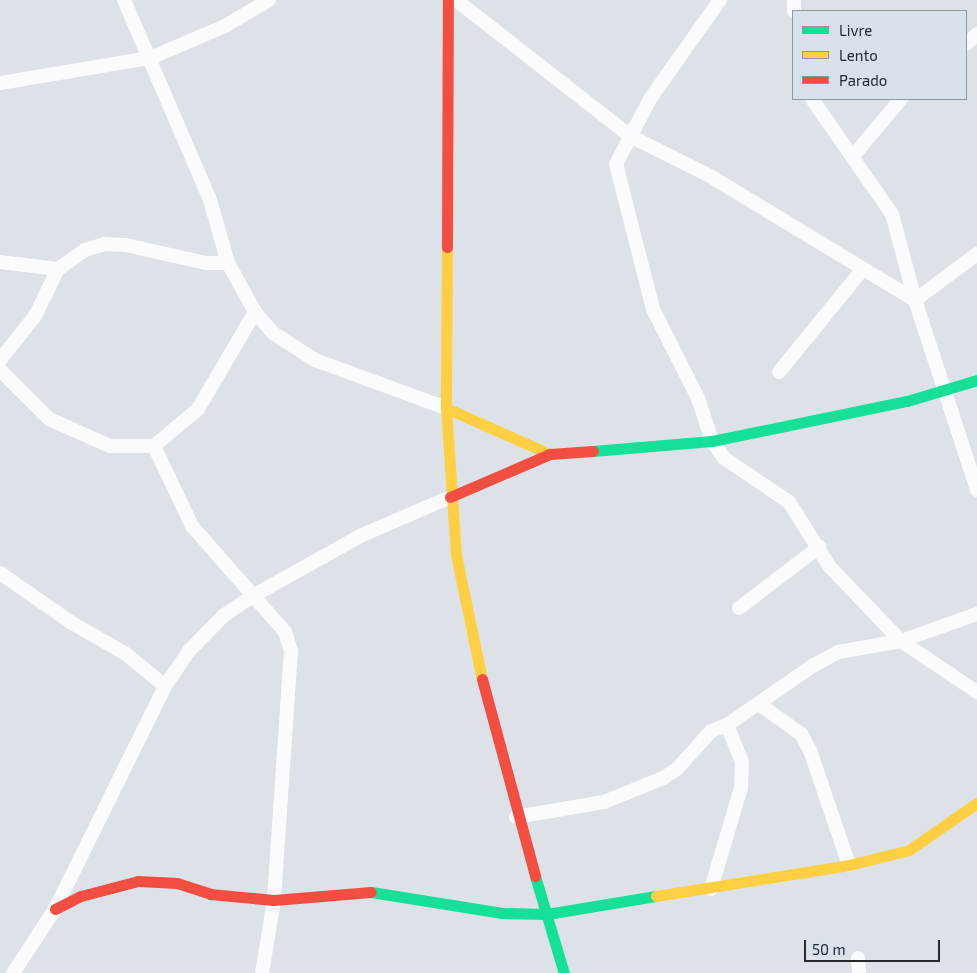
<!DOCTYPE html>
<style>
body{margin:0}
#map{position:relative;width:977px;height:973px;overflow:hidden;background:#dce2e8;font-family:"Exo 2",sans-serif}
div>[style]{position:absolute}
.street>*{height:14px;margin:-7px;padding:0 7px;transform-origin:7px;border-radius:7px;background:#fafbfc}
.fast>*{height:11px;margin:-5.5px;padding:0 5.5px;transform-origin:5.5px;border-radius:5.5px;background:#16e098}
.slow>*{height:11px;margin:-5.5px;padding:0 5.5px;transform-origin:5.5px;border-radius:5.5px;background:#ffcf43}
.jam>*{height:11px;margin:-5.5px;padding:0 5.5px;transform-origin:5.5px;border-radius:5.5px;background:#f24e42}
span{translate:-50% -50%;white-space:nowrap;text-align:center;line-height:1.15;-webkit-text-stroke:4px #d7e2ed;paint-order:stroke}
.legend{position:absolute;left:792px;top:10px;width:175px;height:90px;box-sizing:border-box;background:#d7e2ed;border:1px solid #9098a0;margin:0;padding:6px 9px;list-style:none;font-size:15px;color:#25292d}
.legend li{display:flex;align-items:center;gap:10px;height:25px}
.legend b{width:25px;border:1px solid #9098a0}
.scale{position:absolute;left:804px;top:940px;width:136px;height:22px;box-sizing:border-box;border:2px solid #25292d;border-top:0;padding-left:6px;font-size:15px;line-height:18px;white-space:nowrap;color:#25292d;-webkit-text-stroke:4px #d7e2ed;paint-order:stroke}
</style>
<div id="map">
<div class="street">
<div style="left:124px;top:0;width:218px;rotate:66.7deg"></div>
<div style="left:210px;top:200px;width:66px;rotate:74.1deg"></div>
<div style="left:228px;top:263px;width:56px;rotate:61.1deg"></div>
<div style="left:255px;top:312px;width:28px;rotate:49deg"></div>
<div style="left:273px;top:333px;width:50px;rotate:32.7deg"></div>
<div style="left:315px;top:360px;width:140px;rotate:20.1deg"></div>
<div style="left:456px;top:0;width:221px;rotate:38deg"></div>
<div style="left:630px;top:136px;width:89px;rotate:26.6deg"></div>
<div style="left:710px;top:176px;width:240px;rotate:31.2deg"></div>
<div style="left:915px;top:300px;width:77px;rotate:-36.6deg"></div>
<div style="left:720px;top:0;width:121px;rotate:125.3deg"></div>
<div style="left:650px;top:99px;width:73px;rotate:117.6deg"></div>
<div style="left:616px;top:164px;width:150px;rotate:75.7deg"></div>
<div style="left:653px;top:309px;width:100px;rotate:63.2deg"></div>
<div style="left:698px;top:398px;width:45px;rotate:72deg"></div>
<div style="left:712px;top:441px;width:21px;rotate:55deg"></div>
<div style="left:724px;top:458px;width:78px;rotate:34.1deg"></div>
<div style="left:789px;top:502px;width:77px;rotate:57.8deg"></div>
<div style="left:830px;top:567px;width:103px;rotate:46.2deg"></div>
<div style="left:901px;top:641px;width:92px;rotate:33.9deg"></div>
<div style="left:794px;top:0;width:11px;rotate:90deg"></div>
<div style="left:966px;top:44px;width:15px;rotate:-42deg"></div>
<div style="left:0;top:83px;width:152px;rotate:-9.5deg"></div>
<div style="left:150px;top:58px;width:82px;rotate:-23.1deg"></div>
<div style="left:225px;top:26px;width:51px;rotate:-30.6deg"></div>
<div style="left:812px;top:99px;width:140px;rotate:55.2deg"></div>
<div style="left:892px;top:214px;width:89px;rotate:75deg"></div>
<div style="left:915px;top:300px;width:200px;rotate:71.9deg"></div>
<div style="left:854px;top:155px;width:73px;rotate:-50deg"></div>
<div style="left:0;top:262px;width:58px;rotate:6.9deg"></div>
<div style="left:0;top:360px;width:56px;rotate:-51.5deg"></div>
<div style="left:35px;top:316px;width:52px;rotate:-63.9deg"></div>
<div style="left:58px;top:269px;width:33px;rotate:-35deg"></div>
<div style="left:85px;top:250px;width:21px;rotate:-17deg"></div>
<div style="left:105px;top:244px;width:21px;rotate:3deg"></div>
<div style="left:126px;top:245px;width:82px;rotate:12.7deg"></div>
<div style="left:206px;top:263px;width:22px"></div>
<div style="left:0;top:370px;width:69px;rotate:45deg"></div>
<div style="left:49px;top:419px;width:67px;rotate:23.9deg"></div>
<div style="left:110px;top:446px;width:44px"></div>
<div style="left:154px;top:446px;width:57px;rotate:-40.1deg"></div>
<div style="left:198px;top:409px;width:113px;rotate:-59.6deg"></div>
<div style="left:779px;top:372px;width:133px;rotate:-50.8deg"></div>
<div style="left:154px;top:446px;width:89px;rotate:64.6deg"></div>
<div style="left:192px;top:526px;width:141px;rotate:48.7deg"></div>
<div style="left:285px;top:632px;width:19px;rotate:72deg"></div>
<div style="left:291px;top:650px;width:251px;rotate:93.9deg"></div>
<div style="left:274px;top:900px;width:74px;rotate:99.3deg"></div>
<div style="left:0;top:573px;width:88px;rotate:34.8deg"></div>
<div style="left:72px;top:623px;width:62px;rotate:29.9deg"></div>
<div style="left:126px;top:654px;width:50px;rotate:39.4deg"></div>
<div style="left:739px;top:608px;width:101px;rotate:-37.3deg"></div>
<div style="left:759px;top:704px;width:52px;rotate:35.5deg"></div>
<div style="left:801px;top:734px;width:18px;rotate:61deg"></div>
<div style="left:810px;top:750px;width:121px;rotate:71.3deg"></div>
<div style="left:516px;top:817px;width:89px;rotate:-9.7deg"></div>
<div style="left:604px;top:802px;width:64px;rotate:-22.1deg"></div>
<div style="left:663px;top:778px;width:17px;rotate:-33deg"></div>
<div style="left:677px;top:769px;width:51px;rotate:-48.2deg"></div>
<div style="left:711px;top:731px;width:17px;rotate:-21deg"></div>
<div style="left:727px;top:725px;width:106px;rotate:-34.6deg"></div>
<div style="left:814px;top:665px;width:27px;rotate:-28deg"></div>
<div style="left:838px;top:652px;width:64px;rotate:-9.9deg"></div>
<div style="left:901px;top:641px;width:81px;rotate:-19.6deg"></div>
<div style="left:711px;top:889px;width:105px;rotate:-73.5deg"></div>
<div style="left:741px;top:788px;width:26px;rotate:-88deg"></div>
<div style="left:742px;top:762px;width:40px;rotate:-112deg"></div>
<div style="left:858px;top:958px;width:15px;rotate:86deg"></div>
<div style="left:13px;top:973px;width:77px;rotate:-56.7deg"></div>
<div style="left:55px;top:909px;width:249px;rotate:-63.7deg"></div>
<div style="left:165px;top:686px;width:42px;rotate:-55.6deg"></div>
<div style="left:189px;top:651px;width:49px;rotate:-45.8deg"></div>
<div style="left:223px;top:616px;width:34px;rotate:-34deg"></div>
<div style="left:251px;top:597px;width:125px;rotate:-29.2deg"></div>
<div style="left:360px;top:536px;width:98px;rotate:-23.4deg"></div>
</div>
<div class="fast">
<div style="left:593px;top:451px;width:119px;rotate:-4.8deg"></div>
<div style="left:712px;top:441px;width:199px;rotate:-11.6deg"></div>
<div style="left:907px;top:401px;width:73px;rotate:-16.7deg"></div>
<div style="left:535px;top:876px;width:101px;rotate:73.4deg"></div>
<div style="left:371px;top:892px;width:133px;rotate:9.1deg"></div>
<div style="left:502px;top:913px;width:45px;rotate:1.3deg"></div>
<div style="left:547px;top:914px;width:110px;rotate:-9.4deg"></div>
</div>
<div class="slow">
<div style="left:447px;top:247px;width:161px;rotate:90.4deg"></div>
<div style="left:446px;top:408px;width:147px;rotate:86.1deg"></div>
<div style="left:456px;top:555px;width:127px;rotate:78.2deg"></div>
<div style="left:446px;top:408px;width:114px;rotate:23.9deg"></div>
<div style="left:656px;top:896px;width:195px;rotate:-9.1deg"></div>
<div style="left:849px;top:865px;width:62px;rotate:-14deg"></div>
<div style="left:909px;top:850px;width:83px;rotate:-34.7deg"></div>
</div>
<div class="jam">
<div style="left:447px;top:247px;width:247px;rotate:-89.8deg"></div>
<div style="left:450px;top:497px;width:109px;rotate:-23.3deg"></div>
<div style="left:550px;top:454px;width:43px;rotate:-4deg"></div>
<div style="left:482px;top:679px;width:204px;rotate:74.9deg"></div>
<div style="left:55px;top:909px;width:29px;rotate:-27deg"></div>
<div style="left:81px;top:896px;width:59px;rotate:-14.7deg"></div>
<div style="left:138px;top:881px;width:39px;rotate:3deg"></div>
<div style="left:177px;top:883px;width:35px;rotate:18deg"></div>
<div style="left:210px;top:894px;width:64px;rotate:5.4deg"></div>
<div style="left:274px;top:900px;width:97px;rotate:-4.7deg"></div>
</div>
<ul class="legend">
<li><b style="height:6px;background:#16e098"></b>Livre</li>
<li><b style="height:6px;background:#ffcf43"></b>Lento</li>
<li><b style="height:6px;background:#f24e42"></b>Parado</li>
</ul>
<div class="scale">50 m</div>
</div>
